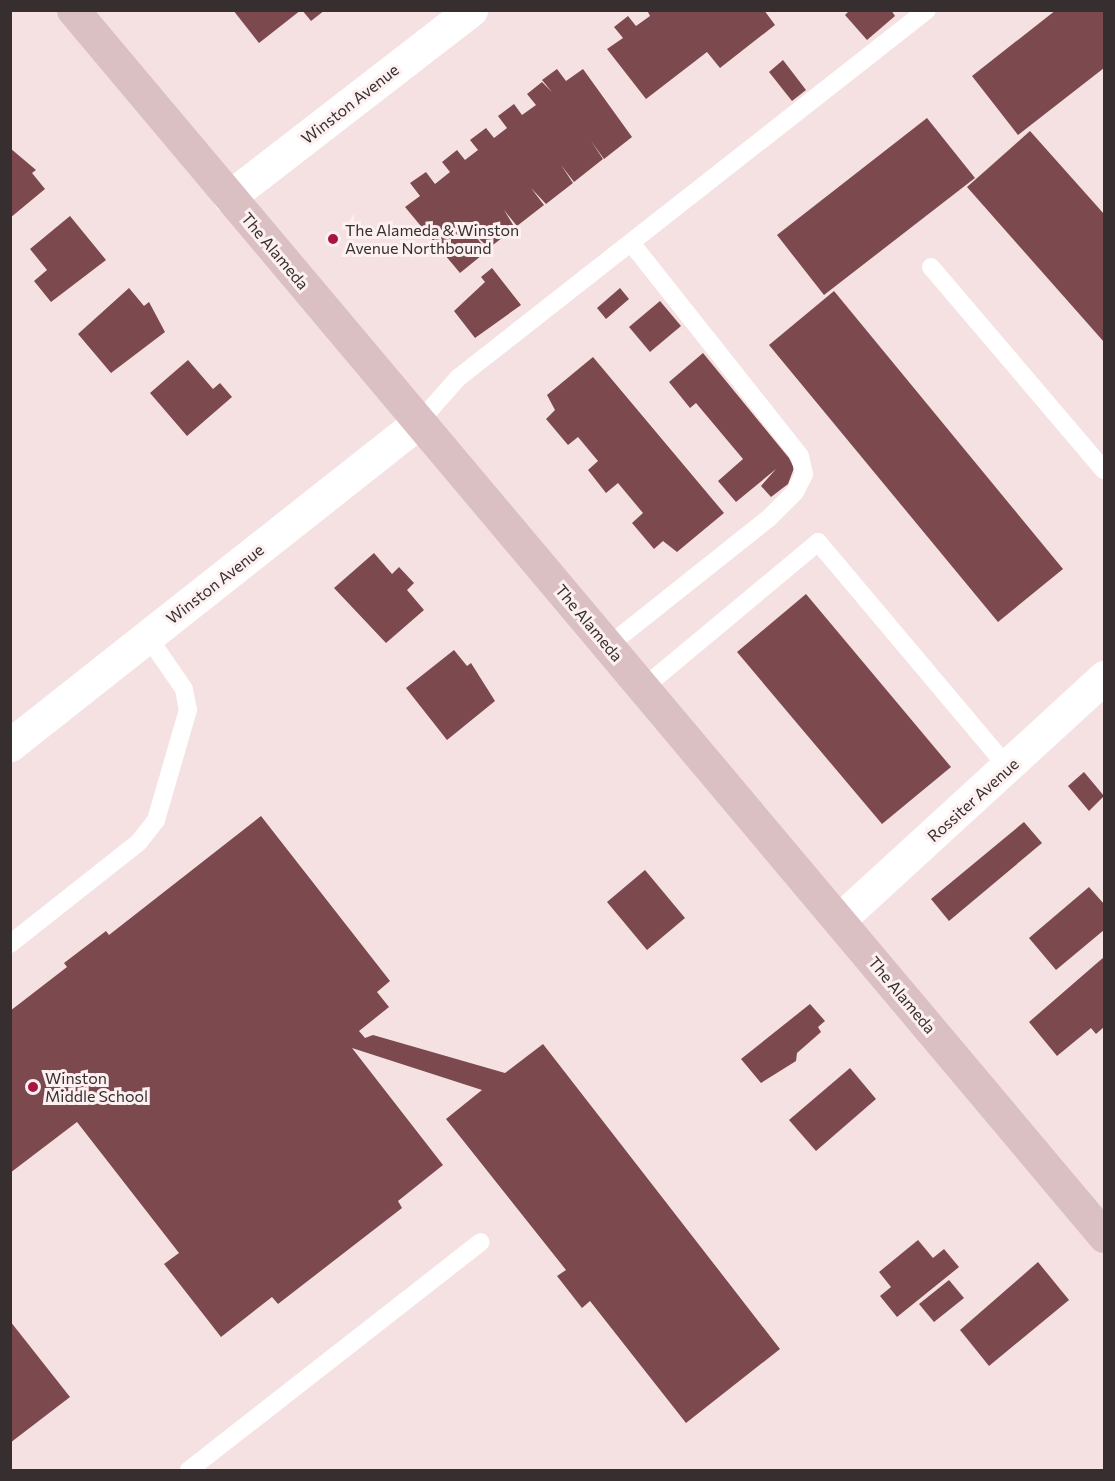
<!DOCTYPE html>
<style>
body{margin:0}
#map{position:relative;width:1115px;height:1481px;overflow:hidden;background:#f5e1e2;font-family:Commissioner,sans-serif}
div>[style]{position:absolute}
.building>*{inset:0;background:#7c494e}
.service>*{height:18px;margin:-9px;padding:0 9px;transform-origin:9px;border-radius:9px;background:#fff}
.minor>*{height:33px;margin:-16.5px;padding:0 16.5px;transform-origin:16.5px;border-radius:16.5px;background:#fff}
.tertiary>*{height:33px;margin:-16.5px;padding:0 16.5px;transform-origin:16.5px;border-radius:16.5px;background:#fff}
.secondary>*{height:33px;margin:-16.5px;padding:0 16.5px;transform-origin:16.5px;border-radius:16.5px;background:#dabfc3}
.dots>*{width:16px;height:16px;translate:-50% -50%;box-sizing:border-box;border:3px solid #fdf0f1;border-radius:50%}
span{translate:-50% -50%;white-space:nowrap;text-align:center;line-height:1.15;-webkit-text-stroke:6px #fdf0f1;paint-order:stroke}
.street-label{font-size:16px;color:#372f2f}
.poi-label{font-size:16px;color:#372f2f}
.left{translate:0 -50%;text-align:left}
.frame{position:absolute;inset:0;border:12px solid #372f2f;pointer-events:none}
</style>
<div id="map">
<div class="building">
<div style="clip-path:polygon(233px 10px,301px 10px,259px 43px)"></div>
<div style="clip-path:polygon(302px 10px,325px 10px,311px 21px)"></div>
<div style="clip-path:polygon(647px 10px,764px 10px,775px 25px,720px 68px,707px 52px,646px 99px,607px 49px,623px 38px,614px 27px,628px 16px,636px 26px,650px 16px)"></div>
<div style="clip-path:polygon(850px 10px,891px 10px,895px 16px,867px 40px,845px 15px)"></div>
<div style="clip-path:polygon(1056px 10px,1104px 10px,1104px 68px,1018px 135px,972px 76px)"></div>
<div style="clip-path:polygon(783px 60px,806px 90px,792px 101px,769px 72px)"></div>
<div style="clip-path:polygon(557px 69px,566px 81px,583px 69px,632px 137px,604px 159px,591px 141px,603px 159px,574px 182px,561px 165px,573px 183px,546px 204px,531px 188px,544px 205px,517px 226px,504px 210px,515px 228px,489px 248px,473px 233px,487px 251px,460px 273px,405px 207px,420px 196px,410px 183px,426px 172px,435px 184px,450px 172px,442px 162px,457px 150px,465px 160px,478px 150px,470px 140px,486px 128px,494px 138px,507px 128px,498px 116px,514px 104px,522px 115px,536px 105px,527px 94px,542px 82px,552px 92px,542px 80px)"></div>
<div style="clip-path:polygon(927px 118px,975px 178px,824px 295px,777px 235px)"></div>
<div style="clip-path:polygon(1030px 131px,1104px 214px,1104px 342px,967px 187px)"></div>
<div style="clip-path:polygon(10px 148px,36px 170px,32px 173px,45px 189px,10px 218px)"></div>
<div style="clip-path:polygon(70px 216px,106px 260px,51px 302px,34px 281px,47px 270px,30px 249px)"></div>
<div style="clip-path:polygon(492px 268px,521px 305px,475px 338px,454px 311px,485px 282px,481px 277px)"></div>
<div style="clip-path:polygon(129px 288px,144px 306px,149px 302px,165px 332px,111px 373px,78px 334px)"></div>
<div style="clip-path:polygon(620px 288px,629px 299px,606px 319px,597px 308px)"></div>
<div style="clip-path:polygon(834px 291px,1063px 569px,998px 622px,769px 345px)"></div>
<div style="clip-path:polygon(660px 301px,681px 326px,650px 352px,629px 327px)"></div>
<div style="clip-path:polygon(703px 353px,789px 458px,794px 468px,788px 484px,771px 497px,761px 486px,776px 469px,736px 502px,718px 481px,743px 459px,696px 403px,690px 408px,669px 382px)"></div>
<div style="clip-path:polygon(593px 357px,724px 513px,677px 552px,663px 541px,654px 549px,632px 523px,643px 513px,618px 483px,606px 493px,588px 470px,598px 461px,578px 437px,568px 445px,546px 419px,555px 410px,547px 395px)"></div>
<div style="clip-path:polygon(188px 360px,213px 389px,220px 383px,232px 397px,187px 436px,150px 393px)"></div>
<div style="clip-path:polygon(374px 553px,392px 574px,399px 567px,414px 583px,407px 590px,424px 610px,386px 643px,334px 588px)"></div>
<div style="clip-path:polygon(806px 594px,951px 767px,882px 824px,737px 652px)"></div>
<div style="clip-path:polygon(454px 650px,467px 666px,471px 663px,495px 701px,447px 740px,406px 688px)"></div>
<div style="clip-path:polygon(1084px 772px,1104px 796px,1089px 811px,1068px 786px)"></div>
<div style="clip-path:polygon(261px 816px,390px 981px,377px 992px,389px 1007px,359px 1031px,365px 1038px,373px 1035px,505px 1073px,543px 1044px,780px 1349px,686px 1423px,590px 1301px,582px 1308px,557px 1276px,566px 1270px,446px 1119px,482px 1090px,352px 1048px,443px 1165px,398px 1201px,402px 1208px,278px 1304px,272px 1297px,221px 1337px,164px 1264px,179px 1253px,77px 1122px,10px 1173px,10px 1011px,67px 967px,64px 963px,106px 931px,109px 935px)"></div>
<div style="clip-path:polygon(1024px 822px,1042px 843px,949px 921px,931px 899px)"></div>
<div style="clip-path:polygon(645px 870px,685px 918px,647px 950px,607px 902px)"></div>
<div style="clip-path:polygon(1089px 887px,1104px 904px,1104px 930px,1056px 970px,1029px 938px)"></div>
<div style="clip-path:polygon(1104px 957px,1104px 1027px,1096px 1034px,1091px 1028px,1057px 1056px,1029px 1022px)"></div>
<div style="clip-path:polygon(810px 1004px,825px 1021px,818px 1027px,821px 1032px,797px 1053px,796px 1061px,761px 1083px,741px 1059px)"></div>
<div style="clip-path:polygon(850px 1068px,876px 1099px,816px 1151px,789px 1120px)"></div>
<div style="clip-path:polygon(918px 1240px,933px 1258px,944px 1249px,959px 1267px,897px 1317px,880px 1296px,891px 1287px,879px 1272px)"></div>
<div style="clip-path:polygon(1038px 1262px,1069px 1300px,989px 1366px,960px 1330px)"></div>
<div style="clip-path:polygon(949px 1280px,964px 1298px,934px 1322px,919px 1304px)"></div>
<div style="clip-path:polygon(10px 1321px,70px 1397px,10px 1443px)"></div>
</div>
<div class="service">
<div style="left:931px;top:267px;width:267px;rotate:49.6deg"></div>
<div style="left:419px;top:422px;width:59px;rotate:-48.4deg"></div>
<div style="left:458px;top:378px;width:596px;rotate:-38.12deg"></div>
<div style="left:608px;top:646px;width:206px;rotate:-38.5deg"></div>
<div style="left:769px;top:518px;width:37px;rotate:-45deg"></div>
<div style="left:795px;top:492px;width:20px;rotate:-63deg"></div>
<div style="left:804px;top:474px;width:18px;rotate:-103deg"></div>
<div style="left:800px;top:456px;width:270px;rotate:-128.4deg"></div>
<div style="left:643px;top:688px;width:228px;rotate:-39.8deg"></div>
<div style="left:818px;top:542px;width:297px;rotate:49.9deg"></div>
<div style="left:10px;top:944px;width:164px;rotate:-38.3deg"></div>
<div style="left:139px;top:842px;width:28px;rotate:-52deg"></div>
<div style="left:156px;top:820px;width:115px;rotate:-73.8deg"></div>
<div style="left:188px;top:710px;width:21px;rotate:-101deg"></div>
<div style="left:184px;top:689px;width:63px;rotate:-124.7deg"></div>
<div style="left:189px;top:1470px;width:370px;rotate:-38deg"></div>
</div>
<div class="minor">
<div style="left:839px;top:920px;width:360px;rotate:-42.5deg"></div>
</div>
<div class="tertiary">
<div style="left:229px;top:197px;width:306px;rotate:-37.7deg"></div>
<div style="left:10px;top:745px;width:521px;rotate:-38.3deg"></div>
</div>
<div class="secondary">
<div style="left:73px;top:10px;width:1602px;rotate:49.94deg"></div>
</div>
<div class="dots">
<div style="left:333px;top:239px;background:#aa143f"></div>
<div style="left:33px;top:1087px;background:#aa143f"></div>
</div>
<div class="street-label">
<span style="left:350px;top:104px;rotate:-38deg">Winston Avenue</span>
<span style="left:275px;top:251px;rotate:50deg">The Alameda</span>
<span style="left:215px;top:584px;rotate:-38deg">Winston Avenue</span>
<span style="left:589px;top:623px;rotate:50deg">The Alameda</span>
<span style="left:973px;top:800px;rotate:-42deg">Rossiter Avenue</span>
<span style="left:902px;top:995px;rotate:50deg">The Alameda</span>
</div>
<div class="poi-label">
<span class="left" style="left:345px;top:239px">The Alameda &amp; Winston<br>Avenue Northbound</span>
<span class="left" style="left:45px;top:1087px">Winston<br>Middle School</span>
</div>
<div class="frame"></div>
</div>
